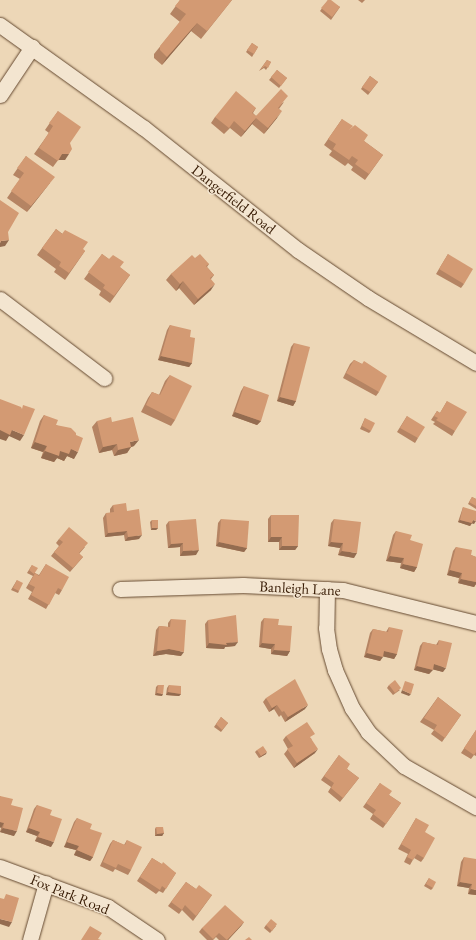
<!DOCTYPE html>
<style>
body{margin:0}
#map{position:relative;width:476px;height:940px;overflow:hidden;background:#edd7b7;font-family:"EB Garamond",serif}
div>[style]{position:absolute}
.roads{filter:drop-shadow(0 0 1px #644930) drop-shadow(0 0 1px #644930)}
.minor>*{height:15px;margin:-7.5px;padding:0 7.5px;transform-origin:7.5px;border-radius:7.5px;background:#f3e5d0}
.wall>*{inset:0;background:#b58463}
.shaded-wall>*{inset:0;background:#946c50}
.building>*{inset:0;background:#d39a73}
span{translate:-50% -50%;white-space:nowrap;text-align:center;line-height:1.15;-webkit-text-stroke:3px #f3e5d0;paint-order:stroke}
.street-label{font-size:15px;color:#361a03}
</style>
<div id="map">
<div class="roads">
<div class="minor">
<div style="left:0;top:25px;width:177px;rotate:35.6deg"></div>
<div style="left:144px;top:128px;width:196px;rotate:38.4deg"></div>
<div style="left:298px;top:250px;width:85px;rotate:34.4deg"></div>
<div style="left:368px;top:298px;width:126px;rotate:31deg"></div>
<div style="left:0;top:95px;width:58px;rotate:-56.3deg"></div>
<div style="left:0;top:299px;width:131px;rotate:37.2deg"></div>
<div style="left:120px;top:589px;width:123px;rotate:-1.9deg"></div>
<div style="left:243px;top:585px;width:100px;rotate:2.9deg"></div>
<div style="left:343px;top:590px;width:137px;rotate:13.9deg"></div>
<div style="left:327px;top:589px;width:39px;rotate:91deg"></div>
<div style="left:326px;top:628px;width:21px;rotate:82deg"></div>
<div style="left:329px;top:649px;width:22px;rotate:74deg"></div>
<div style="left:335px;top:670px;width:42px;rotate:65.9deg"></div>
<div style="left:352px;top:708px;width:29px;rotate:56deg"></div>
<div style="left:368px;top:732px;width:50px;rotate:43.4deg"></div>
<div style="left:404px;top:766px;width:83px;rotate:29.7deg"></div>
<div style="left:0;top:867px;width:115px;rotate:20.3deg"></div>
<div style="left:108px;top:907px;width:59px;rotate:34deg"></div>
<div style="left:30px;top:940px;width:59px;rotate:-74.3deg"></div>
</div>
</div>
<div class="wall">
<div style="clip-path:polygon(180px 0,232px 0,201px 39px,191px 31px,162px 65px,154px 58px,154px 54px,180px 22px,170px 14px)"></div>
<div style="clip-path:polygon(328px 0,340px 7px,331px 20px,320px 11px)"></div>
<div style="clip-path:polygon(358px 0,365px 0,362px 3px)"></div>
<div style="clip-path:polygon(252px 43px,258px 47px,252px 57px,246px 52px)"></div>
<div style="clip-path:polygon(267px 60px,271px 62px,266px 70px,264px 68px,259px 71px)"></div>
<div style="clip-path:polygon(277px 70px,287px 78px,279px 88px,269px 80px)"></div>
<div style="clip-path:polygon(370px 76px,378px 82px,368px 95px,361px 89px)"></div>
<div style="clip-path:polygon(284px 102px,279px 109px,277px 118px,264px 134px,252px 124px,241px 137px,230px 128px,224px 134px,211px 123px,215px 117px,256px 108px,253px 113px,256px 116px)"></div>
<div style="clip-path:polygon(58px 111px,70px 143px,65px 160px,58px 160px,53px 167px,34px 154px,49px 133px,45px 130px)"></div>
<div style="clip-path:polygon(342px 119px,349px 130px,383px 155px,365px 180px,351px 170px,353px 167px,348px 163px,345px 166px,329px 155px,332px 151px,324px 145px)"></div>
<div style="clip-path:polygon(26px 156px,50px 183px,27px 212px,7px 198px,20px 179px,13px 175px)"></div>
<div style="clip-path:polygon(56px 229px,85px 251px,65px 280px,54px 272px,56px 269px,37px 255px)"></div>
<div style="clip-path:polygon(102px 254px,130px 275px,110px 303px,99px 295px,101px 291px,84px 279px)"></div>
<div style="clip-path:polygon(448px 254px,464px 284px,461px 288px,436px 274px)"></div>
<div style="clip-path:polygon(195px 258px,209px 264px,207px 267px,214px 275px,211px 279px,211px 290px,194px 305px,179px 288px,176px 291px,166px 280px,171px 274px)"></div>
<div style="clip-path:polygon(170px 325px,190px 337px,192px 363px,189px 367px,158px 360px,167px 330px)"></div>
<div style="clip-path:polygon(294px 343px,296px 401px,293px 406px,277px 401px,291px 347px)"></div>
<div style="clip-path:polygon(354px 360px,362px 364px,379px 392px,376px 396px,343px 378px,350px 364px)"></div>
<div style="clip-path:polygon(170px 375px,175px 420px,171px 426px,141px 412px,148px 398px,152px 392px,159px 395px,165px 381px)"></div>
<div style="clip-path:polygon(244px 386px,261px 421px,257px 425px,232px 416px,241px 391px)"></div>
<div style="clip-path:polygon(447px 401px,455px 431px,452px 436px,433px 424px,435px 422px,431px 420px,437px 411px,440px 413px)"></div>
<div style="clip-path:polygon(44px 415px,56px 425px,76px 435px,74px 459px,67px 456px,64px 461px,57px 458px,54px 462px,41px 458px,43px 452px,31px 448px,40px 421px)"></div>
<div style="clip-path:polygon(407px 416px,418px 438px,415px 443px,397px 432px)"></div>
<div style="clip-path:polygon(365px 418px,371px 431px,369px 433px,360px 429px)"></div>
<div style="clip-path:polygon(97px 421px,112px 422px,134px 446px,131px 447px,127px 453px,114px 456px,112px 450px,99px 453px,92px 427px)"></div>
<div style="clip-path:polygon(472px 497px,476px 499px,476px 509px,468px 504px)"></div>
<div style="clip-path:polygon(113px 505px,127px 511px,139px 539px,125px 541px,124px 535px,105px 537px,103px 518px,106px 513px,110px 513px,110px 509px)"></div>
<div style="clip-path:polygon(463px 507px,474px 524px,472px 523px,470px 526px,458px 522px)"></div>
<div style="clip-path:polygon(271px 515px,298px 546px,295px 550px,279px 550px,279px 542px,268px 542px,268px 519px)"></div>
<div style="clip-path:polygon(221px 519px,247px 548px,244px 552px,216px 546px,218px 523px)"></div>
<div style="clip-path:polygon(334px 519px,354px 558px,338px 555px,340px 548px,328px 546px,331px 523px)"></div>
<div style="clip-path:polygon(152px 520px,158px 528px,156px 530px,151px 530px,150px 522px)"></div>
<div style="clip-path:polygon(169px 521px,196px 555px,180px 556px,180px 547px,168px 548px,166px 525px)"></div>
<div style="clip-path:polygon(396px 531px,410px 540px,417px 567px,414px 572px,400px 568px,401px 563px,386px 561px,393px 535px)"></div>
<div style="clip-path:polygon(59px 539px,85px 547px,79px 554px,83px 557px,70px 572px,51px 556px,59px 546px,56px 543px)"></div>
<div style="clip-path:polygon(456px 547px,471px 555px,476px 557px,476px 584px,474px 587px,458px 583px,459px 578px,447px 575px,453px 551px)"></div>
<div style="clip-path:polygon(46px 564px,62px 590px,59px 595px,55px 593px,46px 609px,28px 599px,32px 592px,26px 588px,33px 576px,27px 573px,32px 565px,35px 573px,39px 575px)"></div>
<div style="clip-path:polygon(17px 580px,19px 591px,18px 593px,11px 590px)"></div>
<div style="clip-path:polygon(264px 618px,278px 625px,290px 651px,287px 656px,271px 654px,271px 649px,259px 647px,261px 622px)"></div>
<div style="clip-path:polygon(171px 619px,181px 656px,166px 654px,153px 656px,156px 630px,159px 626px,168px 627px,168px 623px)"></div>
<div style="clip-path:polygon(208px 620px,235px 646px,225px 647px,224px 649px,206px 648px,205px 624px)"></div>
<div style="clip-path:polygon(389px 627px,397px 654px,394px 659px,383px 656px,380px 661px,364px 657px,370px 633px,373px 629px,386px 632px)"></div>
<div style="clip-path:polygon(439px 640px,443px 672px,433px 669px,429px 674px,414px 670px,420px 646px,423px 642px,436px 645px)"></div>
<div style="clip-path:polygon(158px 685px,162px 696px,155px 695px,156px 687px)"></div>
<div style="clip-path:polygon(169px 685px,181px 694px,179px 696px,166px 695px,167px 688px)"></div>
<div style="clip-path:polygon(389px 685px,400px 690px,393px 695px,387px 688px)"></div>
<div style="clip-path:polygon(438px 697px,461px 715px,442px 742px,431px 734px,434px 730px,420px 722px)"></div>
<div style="clip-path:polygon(266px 698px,305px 709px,285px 722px,281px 715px,279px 717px,274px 709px,269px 712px,263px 702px)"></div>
<div style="clip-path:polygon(221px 717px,228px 723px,221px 732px,214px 727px)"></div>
<div style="clip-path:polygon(476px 730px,476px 756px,474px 755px,471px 759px,461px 753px)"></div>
<div style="clip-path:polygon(286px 736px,311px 738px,315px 753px,294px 768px,284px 754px,288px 749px,283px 740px)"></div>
<div style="clip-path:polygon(257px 750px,266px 754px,259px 758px,255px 752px)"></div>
<div style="clip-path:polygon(339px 755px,347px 769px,359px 778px,340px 802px,328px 792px,331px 787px,321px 780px)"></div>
<div style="clip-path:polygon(380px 783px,389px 795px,401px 803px,383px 828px,370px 819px,373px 814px,363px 807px)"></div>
<div style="clip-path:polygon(0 796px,11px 805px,14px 836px,0 832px,1px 828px,0 827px)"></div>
<div style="clip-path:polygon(37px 805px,50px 815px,51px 847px,35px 841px,37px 836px,26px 832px,34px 809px)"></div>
<div style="clip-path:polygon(77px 818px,90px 829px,93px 857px,90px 861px,74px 855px,76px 850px,64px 847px,74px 822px)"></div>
<div style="clip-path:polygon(416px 818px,425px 832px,424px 858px,421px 862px,414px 858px,410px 865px,404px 862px,408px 854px,398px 849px)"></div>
<div style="clip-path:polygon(156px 827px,164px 833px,162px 836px,155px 836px,155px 829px)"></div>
<div style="clip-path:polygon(113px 840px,124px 845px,127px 840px,131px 870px,128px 875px,115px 869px,113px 872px,100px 866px,110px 844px)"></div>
<div style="clip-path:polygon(464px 857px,476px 895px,468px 894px,469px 888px,457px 886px,461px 862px)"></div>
<div style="clip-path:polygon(152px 858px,176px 873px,163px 893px,159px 891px,156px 894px,137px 881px)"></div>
<div style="clip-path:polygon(429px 878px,433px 888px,431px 890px,424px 886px)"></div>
<div style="clip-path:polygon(186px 882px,196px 889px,212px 895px,193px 921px,182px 910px,179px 914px,168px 906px)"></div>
<div style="clip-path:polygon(244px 922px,241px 926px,228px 940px,219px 940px,216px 937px,213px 940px,207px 940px,199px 932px,202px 928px)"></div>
<div style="clip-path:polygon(266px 925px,276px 926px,270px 933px,264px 928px)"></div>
</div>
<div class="shaded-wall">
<div style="clip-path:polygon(197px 23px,191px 31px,162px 65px,167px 57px)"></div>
<div style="clip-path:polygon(282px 111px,277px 118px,264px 134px,268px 128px)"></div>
<div style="clip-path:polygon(256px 118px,252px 124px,241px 137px,245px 131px)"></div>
<div style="clip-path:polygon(62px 154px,69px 154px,65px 160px,58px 160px,53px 167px)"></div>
<div style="clip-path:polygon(55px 177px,50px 183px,27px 212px,31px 206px)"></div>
<div style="clip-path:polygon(9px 240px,5px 246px,0 247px,0 243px,1px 241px)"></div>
<div style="clip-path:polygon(183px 281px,179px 288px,176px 291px,180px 284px)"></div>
<div style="clip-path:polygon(215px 284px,211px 290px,194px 305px,198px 299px)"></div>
<div style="clip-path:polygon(161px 356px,192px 363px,189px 367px,158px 360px)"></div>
<div style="clip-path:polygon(280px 397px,296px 401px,293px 406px,277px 401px)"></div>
<div style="clip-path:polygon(235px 412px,261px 421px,257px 425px,232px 416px)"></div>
<div style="clip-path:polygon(0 430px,12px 430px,24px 435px,20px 441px,9px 436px,6px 441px,0 439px)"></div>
<div style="clip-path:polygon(139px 440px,134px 446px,131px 447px,127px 453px,114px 456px,118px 450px,130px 442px)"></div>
<div style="clip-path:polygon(35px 442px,47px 446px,43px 452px,31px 448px)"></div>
<div style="clip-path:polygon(117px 444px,112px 450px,99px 453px,103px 447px)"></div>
<div style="clip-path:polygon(71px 449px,78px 452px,74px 459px,67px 456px,64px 461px,57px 458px,54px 462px,41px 458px,45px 451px,60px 451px)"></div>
<div style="clip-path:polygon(460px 520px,472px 523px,470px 526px,458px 522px)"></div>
<div style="clip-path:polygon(473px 520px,476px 521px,474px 524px,471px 523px)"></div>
<div style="clip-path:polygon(152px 528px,158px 528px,156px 530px,151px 530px)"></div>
<div style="clip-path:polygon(127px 531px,124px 535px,105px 537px,108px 533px)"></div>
<div style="clip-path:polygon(142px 535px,139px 539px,125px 541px,128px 537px)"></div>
<div style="clip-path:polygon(271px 537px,282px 537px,279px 542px,268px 542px)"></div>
<div style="clip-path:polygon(219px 542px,247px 548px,244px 552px,216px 546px)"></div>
<div style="clip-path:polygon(331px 542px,343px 543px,340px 548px,328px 546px)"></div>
<div style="clip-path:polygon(183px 543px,180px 547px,168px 548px,171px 544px)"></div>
<div style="clip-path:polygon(282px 546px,298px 546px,295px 550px,279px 550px)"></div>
<div style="clip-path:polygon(199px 550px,196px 555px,180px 556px,183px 551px)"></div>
<div style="clip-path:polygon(342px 551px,357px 553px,354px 558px,338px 555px)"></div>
<div style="clip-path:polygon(390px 556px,404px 558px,401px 563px,386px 561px)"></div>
<div style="clip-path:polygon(403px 564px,417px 567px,414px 572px,400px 568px)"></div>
<div style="clip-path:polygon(450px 570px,462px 573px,459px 578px,447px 575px)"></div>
<div style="clip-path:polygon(461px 579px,476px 582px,476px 584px,474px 587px,458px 583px)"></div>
<div style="clip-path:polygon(238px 642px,235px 646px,225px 647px,224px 649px,206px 648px,209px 643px)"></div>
<div style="clip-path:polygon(262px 643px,275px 644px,271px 649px,259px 647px)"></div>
<div style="clip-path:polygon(169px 649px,184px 652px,181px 656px,166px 654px,153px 656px,157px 651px)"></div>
<div style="clip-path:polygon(274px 650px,290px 651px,287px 656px,271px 654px)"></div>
<div style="clip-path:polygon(384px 651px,397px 654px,394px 659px,381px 656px)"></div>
<div style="clip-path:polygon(367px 653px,383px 657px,380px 661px,364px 657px)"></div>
<div style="clip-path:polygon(434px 664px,446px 668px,443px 672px,431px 669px)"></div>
<div style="clip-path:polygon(417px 666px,433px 670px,429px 674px,414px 670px)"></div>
<div style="clip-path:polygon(402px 690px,411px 694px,409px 696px,401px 693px)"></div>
<div style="clip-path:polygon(168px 692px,181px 694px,179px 696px,166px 695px)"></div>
<div style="clip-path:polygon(157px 693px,163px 694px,162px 696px,155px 695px)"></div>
<div style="clip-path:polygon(277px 705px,274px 709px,269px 712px,272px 708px)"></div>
<div style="clip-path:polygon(308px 705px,305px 709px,285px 722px,288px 717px)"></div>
<div style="clip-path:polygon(318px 749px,315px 753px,294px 768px,297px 763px)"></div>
<div style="clip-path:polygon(267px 752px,266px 754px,259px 758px,261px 756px)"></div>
<div style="clip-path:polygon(0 822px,4px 823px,1px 828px,0 827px)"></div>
<div style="clip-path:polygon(3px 828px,17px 831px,14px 836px,0 832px)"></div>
<div style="clip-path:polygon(29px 828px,40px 832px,37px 836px,26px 832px)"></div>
<div style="clip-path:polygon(164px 833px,162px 836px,155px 836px,157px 834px)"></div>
<div style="clip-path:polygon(38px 837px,54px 842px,51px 847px,35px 841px)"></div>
<div style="clip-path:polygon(67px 842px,79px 846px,76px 850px,64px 847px)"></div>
<div style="clip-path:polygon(77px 850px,93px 857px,90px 861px,74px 855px)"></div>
<div style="clip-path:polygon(460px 882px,472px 884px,469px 888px,457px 886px)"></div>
<div style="clip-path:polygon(471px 889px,476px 890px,476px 895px,468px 894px)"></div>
<div style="clip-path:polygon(0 919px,12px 922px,9px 927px,0 924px)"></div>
<div style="clip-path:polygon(244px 922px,241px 926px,228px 940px,227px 940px)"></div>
</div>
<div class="building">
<div style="clip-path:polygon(180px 0,232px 0,207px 31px,197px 23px,167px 57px,160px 50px,160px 46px,186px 14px,175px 6px)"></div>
<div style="clip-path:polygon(328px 0,331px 0,340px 7px,332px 17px,321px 8px)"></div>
<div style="clip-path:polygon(252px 43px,258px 47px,254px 54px,247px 50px)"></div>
<div style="clip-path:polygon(267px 60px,271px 62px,268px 68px,265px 66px,261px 69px)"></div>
<div style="clip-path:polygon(277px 70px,287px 78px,281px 86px,271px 77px)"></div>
<div style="clip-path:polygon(370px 76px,378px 82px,370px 92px,362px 87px)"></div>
<div style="clip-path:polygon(281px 89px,288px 96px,278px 108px,282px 111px,268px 128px,256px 118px,245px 131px,234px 121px,229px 128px,215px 117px,236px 91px,256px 108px,252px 113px,256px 116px)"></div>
<div style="clip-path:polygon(58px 111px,81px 127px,70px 143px,72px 149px,69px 154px,62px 154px,58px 161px,39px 148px,53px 126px,49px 123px)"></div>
<div style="clip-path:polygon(342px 119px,353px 126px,349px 130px,355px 125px,368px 135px,364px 141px,383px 155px,369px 174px,355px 164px,358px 160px,352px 156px,349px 160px,333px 149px,336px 144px,328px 139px)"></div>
<div style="clip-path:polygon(26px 156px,55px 177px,31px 206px,11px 191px,24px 173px,17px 168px)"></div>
<div style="clip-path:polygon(0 200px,19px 213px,8px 232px,9px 240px,1px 241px,0 243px)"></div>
<div style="clip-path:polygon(56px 229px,62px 234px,65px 230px,88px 242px,83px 249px,85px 251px,69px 273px,59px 266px,61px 262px,42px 248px)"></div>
<div style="clip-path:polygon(102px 254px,109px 259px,113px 255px,124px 262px,120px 267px,130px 275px,114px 296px,103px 288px,105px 285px,88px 272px)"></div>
<div style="clip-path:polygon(200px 254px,209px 264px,206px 266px,214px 275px,210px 278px,215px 284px,198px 299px,183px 281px,180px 284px,171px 274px,192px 255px,195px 258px)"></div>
<div style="clip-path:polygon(448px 254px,473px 269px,464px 284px,439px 269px)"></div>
<div style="clip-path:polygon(170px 325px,191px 330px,190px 337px,195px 338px,192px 363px,161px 356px)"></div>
<div style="clip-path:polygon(294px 343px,310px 347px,296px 401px,280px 397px)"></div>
<div style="clip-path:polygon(354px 360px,362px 364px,364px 361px,387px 376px,379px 392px,346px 373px)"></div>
<div style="clip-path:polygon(170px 375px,192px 386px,175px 420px,146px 405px,152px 392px,160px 395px)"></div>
<div style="clip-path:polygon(244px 386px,269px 395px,261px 421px,235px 412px)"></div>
<div style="clip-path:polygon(0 399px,21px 407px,22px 409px,23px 405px,35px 409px,24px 435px,12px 430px,10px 435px,0 430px)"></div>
<div style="clip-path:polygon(447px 401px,467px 412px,455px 431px,436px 420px,438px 418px,434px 416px,437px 411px,440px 413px)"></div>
<div style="clip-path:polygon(44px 415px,58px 420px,56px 425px,71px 428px,76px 433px,76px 435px,83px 438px,78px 452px,71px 449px,69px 454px,60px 451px,59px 456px,45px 451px,47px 446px,35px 442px)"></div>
<div style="clip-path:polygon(407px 416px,425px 427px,418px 438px,400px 428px)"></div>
<div style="clip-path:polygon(111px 417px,112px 422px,133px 417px,139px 440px,130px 442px,131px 447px,118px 450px,117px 444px,103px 447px,97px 421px)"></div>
<div style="clip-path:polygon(365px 418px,375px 423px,371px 431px,362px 426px)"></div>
<div style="clip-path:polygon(472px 497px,476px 499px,476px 506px,469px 502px)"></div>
<div style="clip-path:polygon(126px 503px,127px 511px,139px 509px,142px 535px,128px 537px,127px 531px,108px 533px,106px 513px,114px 512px,113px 505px)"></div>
<div style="clip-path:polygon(463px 507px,476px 511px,476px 521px,473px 520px,472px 523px,460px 520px)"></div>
<div style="clip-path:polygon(271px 515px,299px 515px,298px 546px,282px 546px,282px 537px,271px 537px)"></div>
<div style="clip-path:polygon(196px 519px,199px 550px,183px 551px,183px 543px,171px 544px,169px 521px)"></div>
<div style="clip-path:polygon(221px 519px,249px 521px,247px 548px,219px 542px)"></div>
<div style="clip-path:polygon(334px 519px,361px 522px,357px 553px,342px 551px,343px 543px,331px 542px)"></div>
<div style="clip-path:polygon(152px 520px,158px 520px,158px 528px,152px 528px)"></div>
<div style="clip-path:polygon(69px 527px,88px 543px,79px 553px,83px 557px,73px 568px,54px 552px,63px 542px,59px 539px)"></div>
<div style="clip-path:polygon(396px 531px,412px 535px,410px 540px,423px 544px,417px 567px,403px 564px,404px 558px,390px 556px)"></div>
<div style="clip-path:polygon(456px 547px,472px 550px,471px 555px,476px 557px,476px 582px,461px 579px,462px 573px,450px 570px)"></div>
<div style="clip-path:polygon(46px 564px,69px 577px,62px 590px,58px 588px,49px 605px,31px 595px,35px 587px,29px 584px,35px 573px,39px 576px)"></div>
<div style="clip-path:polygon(32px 565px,38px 568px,34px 574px,29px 570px)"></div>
<div style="clip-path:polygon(17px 580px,23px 583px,19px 591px,13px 588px)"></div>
<div style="clip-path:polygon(236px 615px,238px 642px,226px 643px,227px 645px,209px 643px,208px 620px)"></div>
<div style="clip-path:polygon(264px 618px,279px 619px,278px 625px,292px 626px,290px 651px,274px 650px,275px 644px,262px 643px)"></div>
<div style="clip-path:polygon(171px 619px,186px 620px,184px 652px,169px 649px,157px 651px,159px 626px,170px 627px)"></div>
<div style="clip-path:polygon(389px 627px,403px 630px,397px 654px,384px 651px,383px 657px,367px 653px,373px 629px,388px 632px)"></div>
<div style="clip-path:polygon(439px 640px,452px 643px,446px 668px,434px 664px,433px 670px,417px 666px,423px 642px,438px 645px)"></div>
<div style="clip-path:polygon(295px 679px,308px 705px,288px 717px,284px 711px,282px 712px,277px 705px,272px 708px,266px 698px)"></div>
<div style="clip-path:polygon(395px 680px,401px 688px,395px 693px,389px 685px)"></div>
<div style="clip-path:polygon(405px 681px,414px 684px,411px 694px,402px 690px)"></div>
<div style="clip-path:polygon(158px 685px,164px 685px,163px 694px,157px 693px)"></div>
<div style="clip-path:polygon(169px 685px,181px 686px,181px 694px,168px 692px)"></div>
<div style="clip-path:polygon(438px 697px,461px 715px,445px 738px,434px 730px,437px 725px,424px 718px)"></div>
<div style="clip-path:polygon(221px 717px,228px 723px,222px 730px,216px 724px)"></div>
<div style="clip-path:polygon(307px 722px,315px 734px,310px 737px,318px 749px,297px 763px,287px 749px,293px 746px,286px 736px)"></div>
<div style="clip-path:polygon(476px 730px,476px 752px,474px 755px,464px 748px)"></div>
<div style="clip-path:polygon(263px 746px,267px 752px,261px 756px,257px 750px)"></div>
<div style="clip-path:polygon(339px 755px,350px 764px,347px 769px,359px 778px,343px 798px,331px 788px,334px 783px,324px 776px)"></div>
<div style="clip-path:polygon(380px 783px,392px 791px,389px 795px,401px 803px,386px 824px,373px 814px,376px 810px,366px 803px)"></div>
<div style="clip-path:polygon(0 796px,13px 799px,11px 805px,23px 808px,17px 831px,3px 828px,4px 823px,0 822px)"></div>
<div style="clip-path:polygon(37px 805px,52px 810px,50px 815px,62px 819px,54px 842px,38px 837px,40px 832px,29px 828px)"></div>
<div style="clip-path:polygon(77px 818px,92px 824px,90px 829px,102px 833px,93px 857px,77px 850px,79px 846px,67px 842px)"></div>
<div style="clip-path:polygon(416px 818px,429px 825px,425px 832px,435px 838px,424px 858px,417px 854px,413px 860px,407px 857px,411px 850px,401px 844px)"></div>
<div style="clip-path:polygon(156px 827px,163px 827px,164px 833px,157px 834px)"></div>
<div style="clip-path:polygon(113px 840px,125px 845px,127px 840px,142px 847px,131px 870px,118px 864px,116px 868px,103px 862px)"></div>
<div style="clip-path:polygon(464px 857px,476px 859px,476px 890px,471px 889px,472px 884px,460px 882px)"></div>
<div style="clip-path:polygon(152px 858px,162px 864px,163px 862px,176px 873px,166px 889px,162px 886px,160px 890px,140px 877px)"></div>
<div style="clip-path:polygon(429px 878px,436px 882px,433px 888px,426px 884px)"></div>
<div style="clip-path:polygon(186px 882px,196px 889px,199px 885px,212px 895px,196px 916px,185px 905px,182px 910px,171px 902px)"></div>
<div style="clip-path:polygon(6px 894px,19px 898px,12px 922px,0 919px,0 920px,0 898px,4px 899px)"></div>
<div style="clip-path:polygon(225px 905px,244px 922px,227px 940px,219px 933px,213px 939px,202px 928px)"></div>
<div style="clip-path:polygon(271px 919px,277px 924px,272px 931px,266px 925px)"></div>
<div style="clip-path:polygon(90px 926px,102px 933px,98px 939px,101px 940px,81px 940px)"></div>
<div style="clip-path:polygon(249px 937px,252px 940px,245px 940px)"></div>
</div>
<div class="street-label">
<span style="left:234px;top:199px;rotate:38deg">Dangerfield Road</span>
<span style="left:300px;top:588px;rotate:3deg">Banleigh Lane</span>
<span style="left:70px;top:894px;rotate:22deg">Fox Park Road</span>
</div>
</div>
